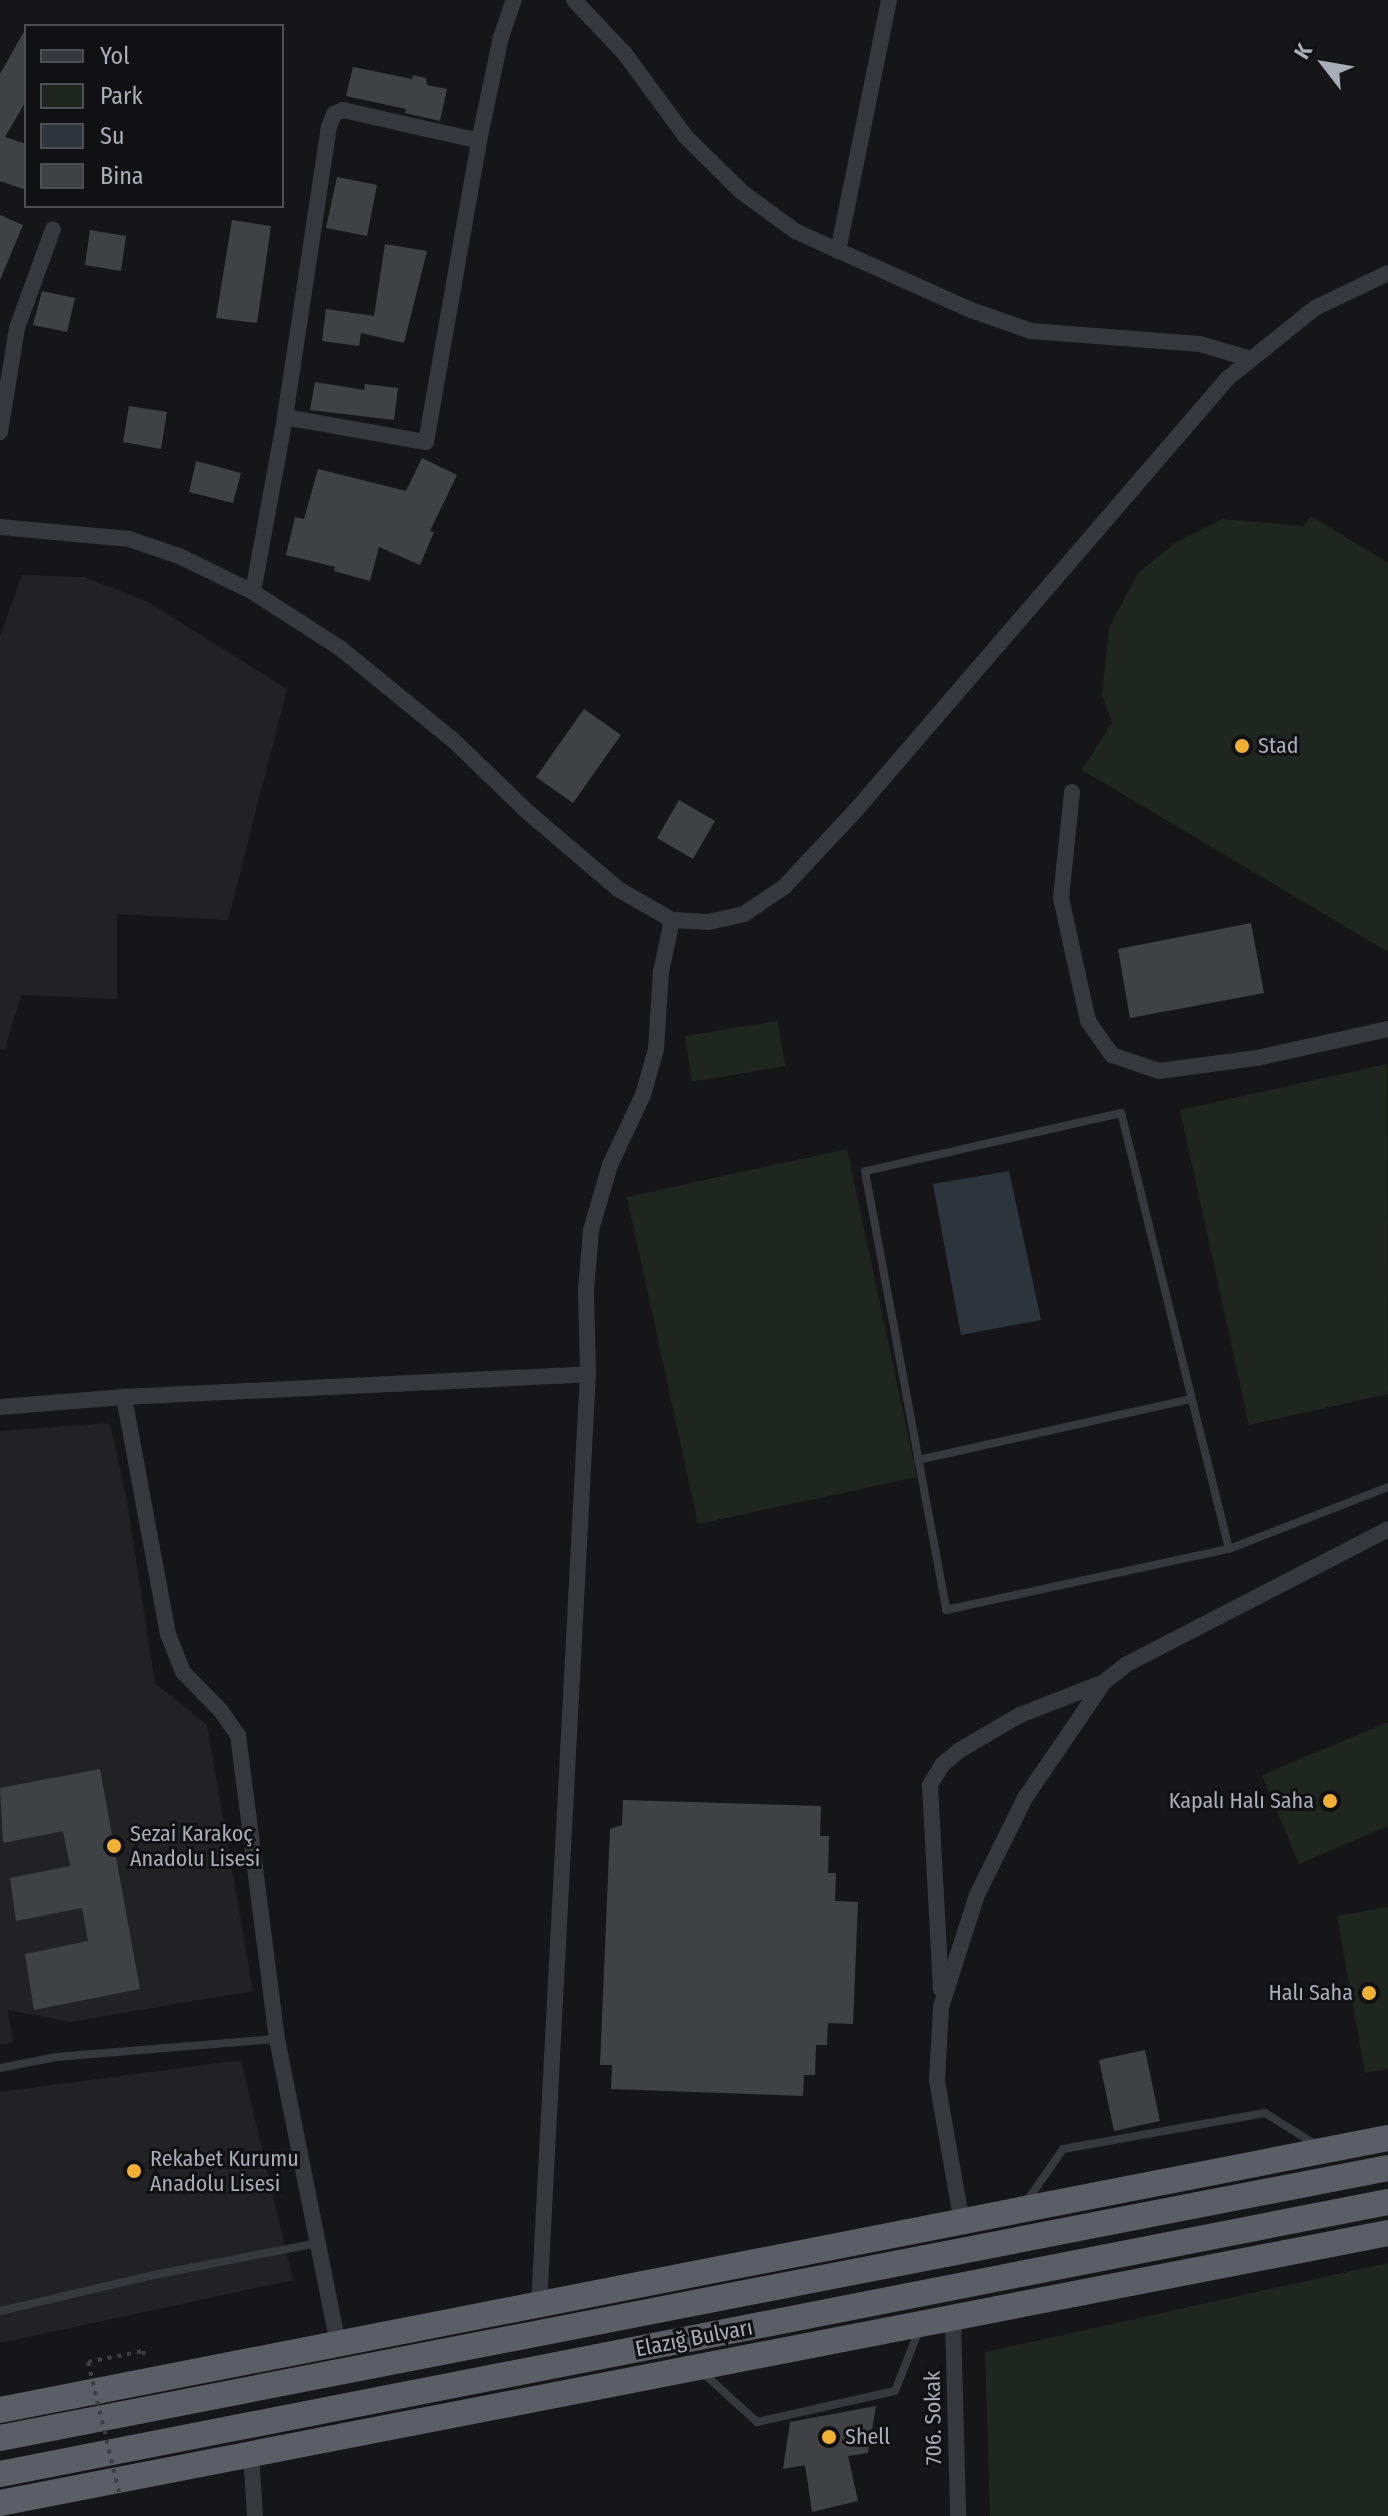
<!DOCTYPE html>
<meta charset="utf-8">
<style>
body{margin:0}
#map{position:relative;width:1388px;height:2516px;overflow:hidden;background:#161618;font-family:"Fira Sans Condensed",sans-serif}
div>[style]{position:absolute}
.built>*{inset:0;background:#222225}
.green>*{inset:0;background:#1e261f}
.water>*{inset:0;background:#2c353c}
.building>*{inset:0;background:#404145}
.path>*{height:4px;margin-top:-2px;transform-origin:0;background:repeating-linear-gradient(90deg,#3d3f44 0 4px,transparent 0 10px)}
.service>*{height:8px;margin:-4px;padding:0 4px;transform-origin:4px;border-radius:4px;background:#37383d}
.minor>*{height:16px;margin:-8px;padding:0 8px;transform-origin:8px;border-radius:8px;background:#37383d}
.trunk>*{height:26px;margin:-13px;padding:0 13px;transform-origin:13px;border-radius:13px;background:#5b5e65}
.path-bridge>*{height:4px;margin-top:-2px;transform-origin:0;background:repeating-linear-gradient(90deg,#3d3f44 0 4px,transparent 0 10px)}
.dots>*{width:22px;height:22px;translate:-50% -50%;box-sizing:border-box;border:4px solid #111113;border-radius:50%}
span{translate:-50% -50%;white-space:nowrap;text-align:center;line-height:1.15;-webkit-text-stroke:6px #111113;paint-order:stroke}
.poi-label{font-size:22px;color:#a8adb8}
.left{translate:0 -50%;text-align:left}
.right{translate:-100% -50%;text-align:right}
.street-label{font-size:22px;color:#a8adb8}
.legend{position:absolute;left:24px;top:24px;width:260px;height:184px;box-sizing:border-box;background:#111113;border:2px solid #4d4f55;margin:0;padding:10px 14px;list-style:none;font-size:24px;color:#a8adb8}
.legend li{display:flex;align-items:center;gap:16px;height:40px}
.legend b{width:40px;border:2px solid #4d4f55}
.north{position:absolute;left:1284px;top:24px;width:80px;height:80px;-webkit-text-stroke:6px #111113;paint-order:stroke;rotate:301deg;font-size:22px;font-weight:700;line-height:32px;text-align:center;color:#a8adb8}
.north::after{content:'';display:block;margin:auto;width:28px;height:36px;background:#a8adb8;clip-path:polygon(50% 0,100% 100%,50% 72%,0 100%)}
</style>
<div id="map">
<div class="built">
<div style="clip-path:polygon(22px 575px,84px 577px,148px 602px,287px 689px,228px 920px,117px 914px,117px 999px,21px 995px,5px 1049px,0 1049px,0 636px)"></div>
<div style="clip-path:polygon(110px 1423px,127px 1501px,155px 1683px,207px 1725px,253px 1991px,70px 2022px,8px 2010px,13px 2042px,0 2045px,0 1431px)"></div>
<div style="clip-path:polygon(241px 2060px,293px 2280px,0 2343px,0 2092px)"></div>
</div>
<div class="green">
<div style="clip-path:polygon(1311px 516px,1388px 563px,1388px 952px,1082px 770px,1112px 722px,1102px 695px,1109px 628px,1138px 573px,1175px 543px,1223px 519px,1304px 526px)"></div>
<div style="clip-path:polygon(778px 1021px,785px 1066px,692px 1082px,685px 1036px)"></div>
<div style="clip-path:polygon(1387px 1064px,1388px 1394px,1249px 1425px,1180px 1110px)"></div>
<div style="clip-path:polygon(847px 1149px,917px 1477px,698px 1524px,627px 1197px)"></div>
<div style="clip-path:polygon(1388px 1722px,1388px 1826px,1299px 1864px,1262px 1775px)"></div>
<div style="clip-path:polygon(1388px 1907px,1388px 2069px,1365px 2073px,1337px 1916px)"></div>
<div style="clip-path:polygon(1388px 2263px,1388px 2516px,990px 2516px,985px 2352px)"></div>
</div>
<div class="water">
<div style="clip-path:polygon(1009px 1171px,1041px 1320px,961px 1335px,933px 1184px)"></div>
</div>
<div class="building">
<div style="clip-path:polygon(26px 28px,26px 101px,5px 137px,26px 144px,26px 190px,0 181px,0 74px)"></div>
<div style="clip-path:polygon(353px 67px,412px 79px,413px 75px,426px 78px,427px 85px,447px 89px,440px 121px,405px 113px,406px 109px,346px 96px)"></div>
<div style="clip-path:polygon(337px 177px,377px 185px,367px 236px,326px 228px)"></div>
<div style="clip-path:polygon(0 215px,23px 225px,0 280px)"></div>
<div style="clip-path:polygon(232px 220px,271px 226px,257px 323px,216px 318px)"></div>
<div style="clip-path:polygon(90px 230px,126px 236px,121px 271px,85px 265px)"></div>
<div style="clip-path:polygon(385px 244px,427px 251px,404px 343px,361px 333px,359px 346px,322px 341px,326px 309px,374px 316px)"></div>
<div style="clip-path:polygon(42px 291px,75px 298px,67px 332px,33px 325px)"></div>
<div style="clip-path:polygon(315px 382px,364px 390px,365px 384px,398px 388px,394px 420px,310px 410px)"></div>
<div style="clip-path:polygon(129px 406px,167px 412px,161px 449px,123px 442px)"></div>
<div style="clip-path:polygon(422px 458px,457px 475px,430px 531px,434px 532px,420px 565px,379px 547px,370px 581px,334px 571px,335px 567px,286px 555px,295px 517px,304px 519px,318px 469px,406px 491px)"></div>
<div style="clip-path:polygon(196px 461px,241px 473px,233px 503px,189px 492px)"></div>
<div style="clip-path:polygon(584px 709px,621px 735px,573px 803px,536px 777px)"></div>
<div style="clip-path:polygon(679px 800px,715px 821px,693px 859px,657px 838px)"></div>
<div style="clip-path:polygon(1251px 923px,1264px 993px,1130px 1018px,1118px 949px)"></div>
<div style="clip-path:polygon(100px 1769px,140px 1989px,34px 2010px,25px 1954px,88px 1941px,82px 1908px,16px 1921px,10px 1878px,70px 1866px,63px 1831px,3px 1843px,0 1788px)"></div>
<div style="clip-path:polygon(623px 1800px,821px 1806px,820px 1836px,829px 1836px,828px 1873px,836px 1873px,835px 1901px,858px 1902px,853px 2024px,828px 2023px,827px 2045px,816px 2045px,815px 2075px,804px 2075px,803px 2096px,611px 2089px,612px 2065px,600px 2065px,610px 1829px,622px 1825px)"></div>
<div style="clip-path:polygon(1145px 2050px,1160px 2121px,1114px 2131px,1099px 2060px)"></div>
<div style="clip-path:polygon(876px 2406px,868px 2453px,848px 2456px,858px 2501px,812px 2512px,805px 2465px,783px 2469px,790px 2422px)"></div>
</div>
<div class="path">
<div style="left:88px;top:2362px;width:56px;rotate:-11.3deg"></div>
<div style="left:143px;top:2351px;width:10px;rotate:79deg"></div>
</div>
<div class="service">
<div style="left:918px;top:1460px;width:280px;rotate:-12.6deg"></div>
<div style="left:1229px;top:1549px;width:449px;rotate:-103.9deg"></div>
<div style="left:1121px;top:1113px;width:262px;rotate:167.2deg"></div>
<div style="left:865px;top:1171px;width:446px;rotate:79.5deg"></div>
<div style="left:946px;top:1610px;width:289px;rotate:-12.2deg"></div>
<div style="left:1229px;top:1549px;width:171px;rotate:-21.3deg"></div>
<div style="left:0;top:2068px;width:57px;rotate:-11.1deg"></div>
<div style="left:56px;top:2057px;width:222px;rotate:-4.7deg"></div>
<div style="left:1027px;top:2201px;width:63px;rotate:-55.3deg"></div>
<div style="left:1063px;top:2149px;width:205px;rotate:-10.1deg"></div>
<div style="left:1265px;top:2113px;width:62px;rotate:31.9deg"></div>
<div style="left:0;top:2311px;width:153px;rotate:-13.2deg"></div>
<div style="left:149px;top:2276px;width:171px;rotate:-11.1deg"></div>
<div style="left:701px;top:2371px;width:76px;rotate:42.3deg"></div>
<div style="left:757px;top:2422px;width:141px;rotate:-12.7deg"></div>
<div style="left:895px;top:2391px;width:66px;rotate:-68.5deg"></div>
</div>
<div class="minor">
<div style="left:574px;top:0;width:74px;rotate:46.6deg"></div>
<div style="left:625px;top:54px;width:103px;rotate:53.7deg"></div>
<div style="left:686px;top:137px;width:78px;rotate:44.5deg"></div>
<div style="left:742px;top:192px;width:66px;rotate:36.3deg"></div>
<div style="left:795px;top:231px;width:193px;rotate:24.2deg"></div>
<div style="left:971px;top:310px;width:64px;rotate:19.3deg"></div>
<div style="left:1031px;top:331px;width:169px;rotate:4.4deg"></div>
<div style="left:1200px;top:344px;width:53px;rotate:16.4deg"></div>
<div style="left:838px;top:251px;width:256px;rotate:-78.5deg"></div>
<div style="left:285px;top:417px;width:143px;rotate:10.1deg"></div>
<div style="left:426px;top:442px;width:306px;rotate:-80deg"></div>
<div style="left:479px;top:141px;width:106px;rotate:-78.1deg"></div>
<div style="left:501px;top:37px;width:39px;rotate:-71deg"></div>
<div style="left:0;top:432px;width:105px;rotate:-80.7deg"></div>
<div style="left:17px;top:328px;width:105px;rotate:-70deg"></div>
<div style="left:0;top:527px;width:130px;rotate:5.3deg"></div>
<div style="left:129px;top:539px;width:53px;rotate:18.8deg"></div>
<div style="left:179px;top:556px;width:82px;rotate:25.9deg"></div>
<div style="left:253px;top:592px;width:103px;rotate:32.8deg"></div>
<div style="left:340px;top:648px;width:146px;rotate:39.2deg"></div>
<div style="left:453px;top:740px;width:107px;rotate:43.9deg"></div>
<div style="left:530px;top:814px;width:116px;rotate:40.4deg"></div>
<div style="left:618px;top:889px;width:62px;rotate:29.9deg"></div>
<div style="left:672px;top:920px;width:37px;rotate:3deg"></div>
<div style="left:709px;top:922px;width:36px;rotate:-13deg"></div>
<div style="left:744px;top:914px;width:48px;rotate:-34deg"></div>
<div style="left:784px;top:887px;width:105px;rotate:-46.9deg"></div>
<div style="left:856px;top:810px;width:570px;rotate:-49.27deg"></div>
<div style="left:1228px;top:378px;width:112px;rotate:-38.8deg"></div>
<div style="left:1315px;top:308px;width:81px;rotate:-25.6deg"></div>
<div style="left:253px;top:592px;width:178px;rotate:-79.6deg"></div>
<div style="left:285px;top:417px;width:293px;rotate:-81.4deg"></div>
<div style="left:329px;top:127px;width:14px;rotate:-69deg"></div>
<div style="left:334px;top:114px;width:10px;rotate:-24deg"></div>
<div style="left:343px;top:110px;width:139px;rotate:12.8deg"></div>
<div style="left:1072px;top:792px;width:107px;rotate:95.9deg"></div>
<div style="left:1061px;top:898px;width:126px;rotate:77.6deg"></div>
<div style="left:1088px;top:1021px;width:42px;rotate:54.8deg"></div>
<div style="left:1112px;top:1055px;width:50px;rotate:18.8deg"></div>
<div style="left:1159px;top:1071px;width:99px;rotate:-7.6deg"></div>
<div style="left:1257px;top:1058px;width:134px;rotate:-12.5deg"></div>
<div style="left:124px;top:1397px;width:241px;rotate:79.5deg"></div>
<div style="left:168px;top:1634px;width:41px;rotate:68.5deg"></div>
<div style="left:183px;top:1672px;width:54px;rotate:45.7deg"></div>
<div style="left:221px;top:1711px;width:29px;rotate:55deg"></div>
<div style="left:238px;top:1735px;width:306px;rotate:82.7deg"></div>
<div style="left:277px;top:2039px;width:311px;rotate:78.7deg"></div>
<div style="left:0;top:1407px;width:124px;rotate:-4.6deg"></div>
<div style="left:124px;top:1397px;width:465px;rotate:-2.8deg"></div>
<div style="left:941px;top:1989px;width:204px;rotate:-93.1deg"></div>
<div style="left:930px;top:1785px;width:23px;rotate:-59deg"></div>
<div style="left:942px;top:1765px;width:23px;rotate:-40deg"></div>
<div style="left:960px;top:1750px;width:69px;rotate:-30.3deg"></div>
<div style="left:1020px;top:1715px;width:88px;rotate:-21.3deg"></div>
<div style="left:962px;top:2223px;width:144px;rotate:-100deg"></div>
<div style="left:937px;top:2081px;width:74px;rotate:-86.9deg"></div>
<div style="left:941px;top:2007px;width:118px;rotate:-72.2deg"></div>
<div style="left:977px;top:1895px;width:108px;rotate:-63.7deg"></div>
<div style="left:1025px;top:1798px;width:140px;rotate:-55.7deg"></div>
<div style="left:1104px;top:1682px;width:29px;rotate:-38deg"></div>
<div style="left:1127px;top:1664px;width:294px;rotate:-27.3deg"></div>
<div style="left:539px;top:2305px;width:932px;rotate:-86.99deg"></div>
<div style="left:588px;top:1374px;width:84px;rotate:-91.4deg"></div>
<div style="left:586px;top:1290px;width:60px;rotate:-85.2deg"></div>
<div style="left:591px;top:1230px;width:68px;rotate:-73.7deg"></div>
<div style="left:610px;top:1165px;width:77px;rotate:-64.8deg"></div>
<div style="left:643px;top:1095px;width:48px;rotate:-74.2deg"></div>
<div style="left:656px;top:1049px;width:77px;rotate:-86.3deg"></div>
<div style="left:661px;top:972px;width:53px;rotate:-78.1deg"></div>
<div style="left:953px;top:2319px;width:197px;rotate:88.5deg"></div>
<div style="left:251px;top:2454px;width:62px;rotate:86.3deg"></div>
</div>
<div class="trunk">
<div style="left:0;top:2410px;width:1414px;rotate:-11.09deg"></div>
<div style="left:0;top:2438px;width:1414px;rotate:-11.01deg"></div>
<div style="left:0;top:2474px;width:1414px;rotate:-11.09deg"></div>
<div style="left:0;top:2503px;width:1414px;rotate:-11.01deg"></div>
</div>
<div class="path-bridge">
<div style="left:88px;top:2362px;width:138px;rotate:76.6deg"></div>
</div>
<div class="dots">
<div style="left:1242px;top:746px;background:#f2b134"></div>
<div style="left:1330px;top:1801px;background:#f2b134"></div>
<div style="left:114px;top:1846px;background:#f2b134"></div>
<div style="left:1369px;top:1993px;background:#f2b134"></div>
<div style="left:134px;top:2171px;background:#f2b134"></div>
<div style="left:829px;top:2437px;background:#f2b134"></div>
</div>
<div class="poi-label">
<span class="left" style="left:1258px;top:746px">Stad</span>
<span class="right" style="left:1314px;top:1801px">Kapalı Halı Saha</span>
<span class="left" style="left:130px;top:1846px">Sezai Karakoç<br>Anadolu Lisesi</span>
<span class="right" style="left:1353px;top:1993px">Halı Saha</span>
<span class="left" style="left:150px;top:2171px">Rekabet Kurumu<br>Anadolu Lisesi</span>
<span class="left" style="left:845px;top:2437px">Shell</span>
</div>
<div class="street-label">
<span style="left:694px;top:2338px;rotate:-11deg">Elazığ Bulvarı</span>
<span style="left:933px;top:2418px;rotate:-91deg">706. Sokak</span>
</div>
<ul class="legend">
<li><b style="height:10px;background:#37383d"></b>Yol</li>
<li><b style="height:22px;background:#1e261f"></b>Park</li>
<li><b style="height:22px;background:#2c353c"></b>Su</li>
<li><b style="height:22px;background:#404145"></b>Bina</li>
</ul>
<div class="north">K</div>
</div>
